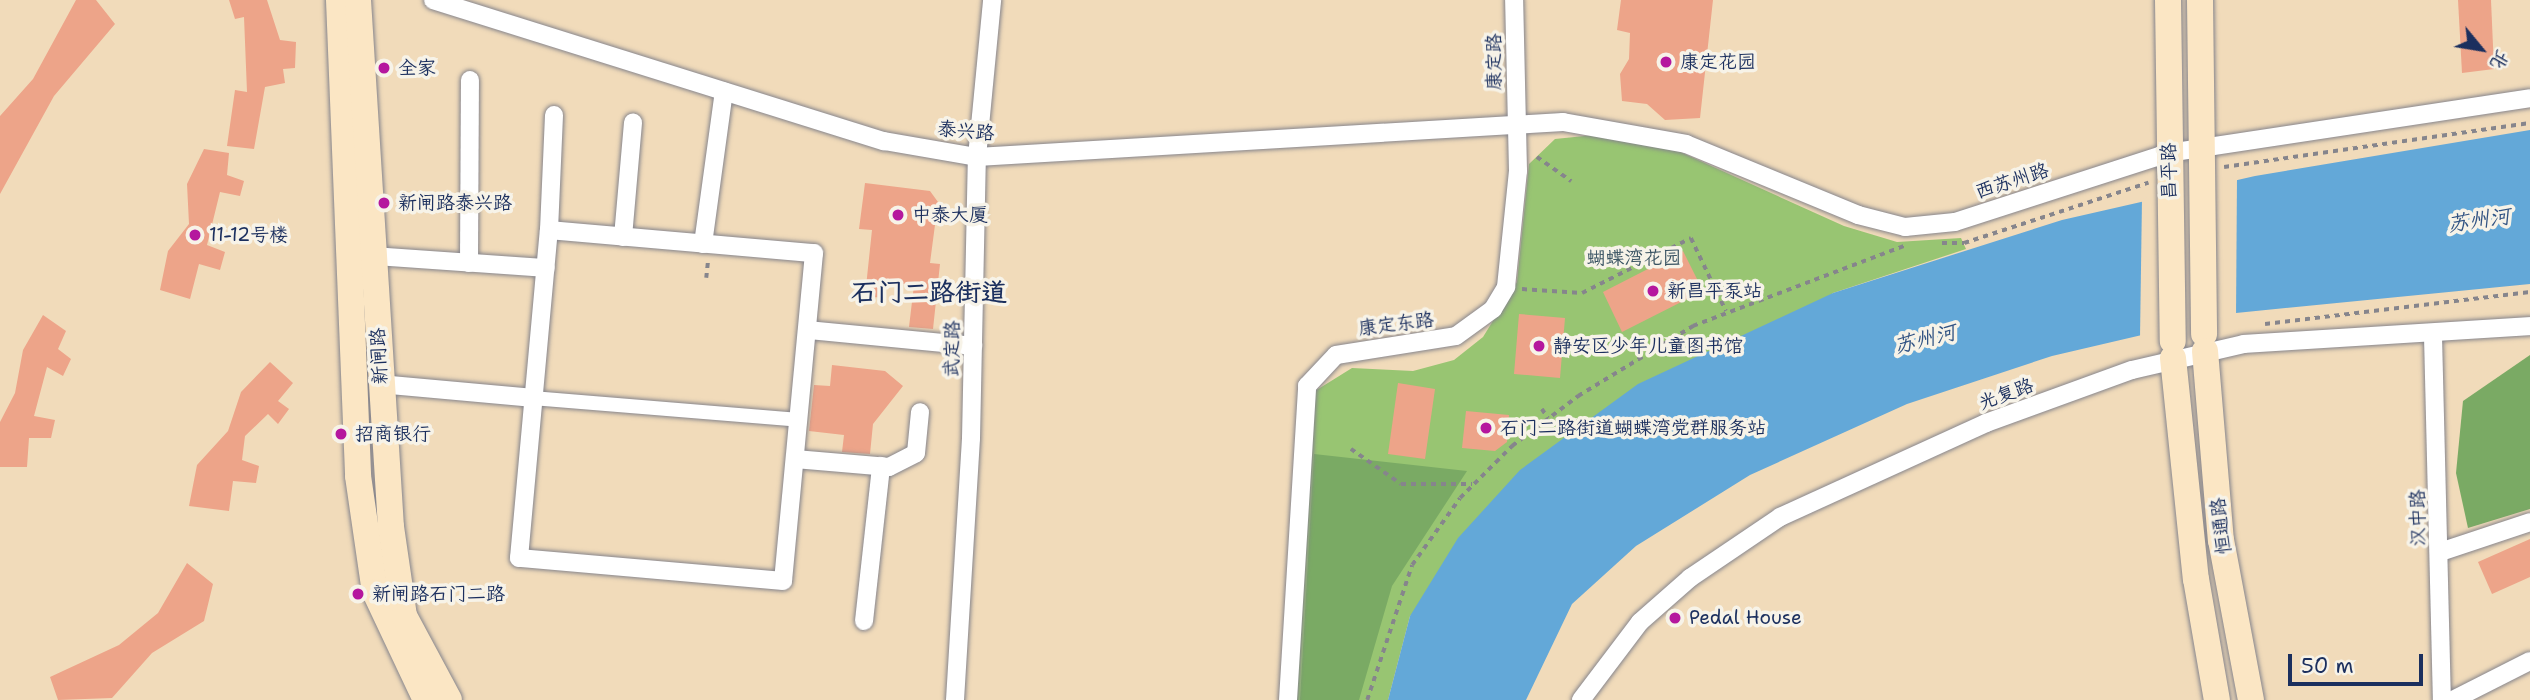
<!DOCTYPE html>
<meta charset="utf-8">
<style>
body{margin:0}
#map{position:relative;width:2530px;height:700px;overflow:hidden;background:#f1dbba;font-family:"Shantell Sans","LXGW WenKai TC",sans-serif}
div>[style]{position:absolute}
.green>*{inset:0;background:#98c572}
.forest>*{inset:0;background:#7aaa64}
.water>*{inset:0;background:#63a8d8}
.pier>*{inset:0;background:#f1dbba}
.building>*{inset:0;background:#eda489}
.path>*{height:3.5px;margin-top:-1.75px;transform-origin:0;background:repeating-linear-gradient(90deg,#86858c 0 5px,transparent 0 10px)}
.roads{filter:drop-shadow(0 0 2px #86858c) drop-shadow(0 0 2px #86858c)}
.pedestrian>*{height:14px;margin:-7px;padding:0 7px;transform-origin:7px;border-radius:7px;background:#fff}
.minor>*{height:18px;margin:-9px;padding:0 9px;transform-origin:9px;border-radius:9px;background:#fff}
.secondary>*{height:26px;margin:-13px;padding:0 13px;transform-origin:13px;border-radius:13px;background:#fbe6c4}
.dots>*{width:19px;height:19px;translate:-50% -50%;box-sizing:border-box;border:4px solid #f7f3e8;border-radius:50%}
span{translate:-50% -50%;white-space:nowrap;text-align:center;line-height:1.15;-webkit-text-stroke:7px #f7f3e8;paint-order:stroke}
.street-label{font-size:19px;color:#1b2f5e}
.poi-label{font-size:19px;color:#1b2f5e}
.left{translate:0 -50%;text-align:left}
.park-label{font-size:19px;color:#3a5463}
.water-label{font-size:21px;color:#315383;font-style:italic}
.district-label{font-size:26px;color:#1b2f5e;font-weight:700}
.north{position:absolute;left:2446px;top:14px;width:70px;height:70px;-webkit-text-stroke:5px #f7f3e8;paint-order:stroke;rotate:120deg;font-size:19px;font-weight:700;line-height:28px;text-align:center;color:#1b2f5e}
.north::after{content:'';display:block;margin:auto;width:24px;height:32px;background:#1b2f5e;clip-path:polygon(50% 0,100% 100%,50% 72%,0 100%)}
.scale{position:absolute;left:2288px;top:654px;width:135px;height:32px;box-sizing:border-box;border:4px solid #1b2f5e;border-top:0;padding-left:9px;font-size:21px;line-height:24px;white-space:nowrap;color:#1b2f5e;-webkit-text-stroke:5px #f7f3e8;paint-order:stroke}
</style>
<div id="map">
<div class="green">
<div style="clip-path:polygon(1604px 134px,1676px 150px,1844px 226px,1897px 242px,1961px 238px,1966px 249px,1833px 293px,1410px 616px,1388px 700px,1294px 700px,1315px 391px,1352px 368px,1413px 371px,1454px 360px,1483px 337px,1517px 282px,1529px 164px,1555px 139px)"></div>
</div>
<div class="forest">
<div style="clip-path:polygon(2530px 355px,2530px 509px,2468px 528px,2456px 473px,2463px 401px)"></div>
<div style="clip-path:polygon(1314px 454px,1467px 471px,1392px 586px,1359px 700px,1300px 700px)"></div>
</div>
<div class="water">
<div style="clip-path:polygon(2530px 130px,2530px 284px,2236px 313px,2052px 356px,1907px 404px,1750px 475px,1636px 546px,1572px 604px,1526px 700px,1388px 700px,1410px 616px,1458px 538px,1520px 470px,1638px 384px,1833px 293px,2062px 220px,2255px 176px)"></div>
</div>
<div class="pier">
<div style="clip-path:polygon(2237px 177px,2236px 317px,2140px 338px,2142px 199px)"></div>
</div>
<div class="building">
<div style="clip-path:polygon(76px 0,96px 0,115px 24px,54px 96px,0 194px,0 116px,33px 79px)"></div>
<div style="clip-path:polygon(229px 0,267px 0,280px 40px,296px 42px,295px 68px,283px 69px,285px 83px,265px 87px,254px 149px,227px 146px,235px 90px,247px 92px,244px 17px,235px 19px)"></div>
<div style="clip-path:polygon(1621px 0,1713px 0,1700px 118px,1665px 120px,1647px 104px,1622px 101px,1620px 74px,1629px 59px,1630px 33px,1617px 30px)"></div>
<div style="clip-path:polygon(2458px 0,2491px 0,2494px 69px,2462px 73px)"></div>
<div style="clip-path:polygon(204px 149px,229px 153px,227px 175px,244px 181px,240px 196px,220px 192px,207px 245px,225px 252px,220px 270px,199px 264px,190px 299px,160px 290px,168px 251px,189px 224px,187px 184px)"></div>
<div style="clip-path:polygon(865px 183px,930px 191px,938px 202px,930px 263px,940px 264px,933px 329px,909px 327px,914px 285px,885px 282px,883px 298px,865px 296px,872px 230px,859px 229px)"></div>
<div style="clip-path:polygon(1683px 251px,1703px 291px,1622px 332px,1603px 292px)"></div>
<div style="clip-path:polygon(1519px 314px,1565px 318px,1560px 378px,1514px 374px)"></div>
<div style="clip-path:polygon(43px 315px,66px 331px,58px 349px,71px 359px,63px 376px,47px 367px,34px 416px,55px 420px,51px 438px,29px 438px,27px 467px,0 467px,0 422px,15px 393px,23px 350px)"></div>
<div style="clip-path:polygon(270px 362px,293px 383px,278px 401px,289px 409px,278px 424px,268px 414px,245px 436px,242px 460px,259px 466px,256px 483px,233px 481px,229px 511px,189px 506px,197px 465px,228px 431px,241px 392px)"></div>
<div style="clip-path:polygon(832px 365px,885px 371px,903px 386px,873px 424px,870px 454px,842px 452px,844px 435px,809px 431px,814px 385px,830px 386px)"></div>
<div style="clip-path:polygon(1398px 383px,1435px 389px,1425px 459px,1388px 454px)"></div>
<div style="clip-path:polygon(1466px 411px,1509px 415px,1507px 442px,1495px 451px,1462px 448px)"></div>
<div style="clip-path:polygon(2530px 539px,2530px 577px,2492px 594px,2478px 562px)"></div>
<div style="clip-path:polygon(187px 563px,213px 584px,204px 621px,152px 653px,112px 698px,58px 700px,50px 677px,119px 645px,158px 613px)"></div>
</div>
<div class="path">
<div style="left:1537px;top:157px;width:42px;rotate:35.2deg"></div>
<div style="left:2224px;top:167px;width:309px;rotate:-8.2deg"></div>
<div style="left:1942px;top:243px;width:22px"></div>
<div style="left:1964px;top:243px;width:194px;rotate:-18.1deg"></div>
<div style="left:706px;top:278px;width:19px;rotate:-84deg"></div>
<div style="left:1522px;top:289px;width:60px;rotate:3.8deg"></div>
<div style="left:1582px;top:293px;width:122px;rotate:-26.8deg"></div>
<div style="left:1691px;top:238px;width:81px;rotate:64.4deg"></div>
<div style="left:2265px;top:324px;width:267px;rotate:-6.9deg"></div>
<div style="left:1542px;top:409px;width:11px;rotate:56deg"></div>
<div style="left:1351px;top:449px;width:61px;rotate:35deg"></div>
<div style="left:1401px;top:484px;width:71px"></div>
<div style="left:1367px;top:700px;width:142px;rotate:-71.6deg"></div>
<div style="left:1412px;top:565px;width:82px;rotate:-54.4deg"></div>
<div style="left:1460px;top:498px;width:74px;rotate:-45deg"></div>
<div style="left:1512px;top:446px;width:83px;rotate:-37.1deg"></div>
<div style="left:1578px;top:396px;width:135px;rotate:-31.3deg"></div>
<div style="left:1693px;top:326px;width:228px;rotate:-20.8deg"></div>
</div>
<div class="roads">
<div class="pedestrian">
<div style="left:533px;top:398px;width:266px;rotate:4.7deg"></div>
</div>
<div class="minor">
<div style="left:433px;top:0;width:473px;rotate:17.4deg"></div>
<div style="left:884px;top:141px;width:94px;rotate:9.8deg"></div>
<div style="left:977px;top:157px;width:587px;rotate:-3.42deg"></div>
<div style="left:1563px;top:122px;width:125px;rotate:10.1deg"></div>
<div style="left:1686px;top:144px;width:186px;rotate:22.4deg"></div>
<div style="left:1858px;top:215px;width:49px;rotate:14.3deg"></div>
<div style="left:1905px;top:227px;width:50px;rotate:-5.7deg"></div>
<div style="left:1955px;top:222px;width:224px;rotate:-17.9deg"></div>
<div style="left:2168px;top:153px;width:366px;rotate:-8.6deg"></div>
<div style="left:549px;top:230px;width:266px;rotate:5deg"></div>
<div style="left:814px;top:253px;width:329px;rotate:95.4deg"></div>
<div style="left:783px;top:581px;width:265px;rotate:-175deg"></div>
<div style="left:519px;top:558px;width:329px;rotate:-84.8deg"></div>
<div style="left:549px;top:230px;width:115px;rotate:-87.5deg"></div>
<div style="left:623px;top:237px;width:115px;rotate:-85deg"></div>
<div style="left:703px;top:244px;width:154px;rotate:-82.2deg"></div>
<div style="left:374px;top:256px;width:172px;rotate:4deg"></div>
<div style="left:469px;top:263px;width:183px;rotate:-89.7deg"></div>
<div style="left:808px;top:330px;width:166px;rotate:5.5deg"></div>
<div style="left:2433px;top:336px;width:364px;rotate:88.6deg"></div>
<div style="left:380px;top:384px;width:154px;rotate:5.2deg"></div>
<div style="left:795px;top:459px;width:94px;rotate:4.9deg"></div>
<div style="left:889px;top:467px;width:30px;rotate:-27deg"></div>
<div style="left:916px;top:453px;width:41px;rotate:-84.4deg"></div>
<div style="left:2440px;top:552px;width:95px;rotate:-18.4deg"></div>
<div style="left:864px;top:621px;width:156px;rotate:-83.7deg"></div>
<div style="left:955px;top:700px;width:262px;rotate:-86.5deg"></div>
<div style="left:971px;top:438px;width:281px;rotate:-88.8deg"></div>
<div style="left:977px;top:157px;width:158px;rotate:-84.5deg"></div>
<div style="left:1288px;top:700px;width:315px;rotate:-86.5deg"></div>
<div style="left:1307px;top:386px;width:42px;rotate:-46.9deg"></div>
<div style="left:1336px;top:355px;width:121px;rotate:-9deg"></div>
<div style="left:1456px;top:336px;width:46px;rotate:-36.1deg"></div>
<div style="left:1493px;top:309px;width:26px;rotate:-59deg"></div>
<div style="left:1506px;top:287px;width:117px;rotate:-84.1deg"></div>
<div style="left:1518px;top:171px;width:171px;rotate:-91.3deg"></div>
<div style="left:1581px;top:700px;width:98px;rotate:-52.9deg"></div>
<div style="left:1640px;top:622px;width:67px;rotate:-41.3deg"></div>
<div style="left:1690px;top:578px;width:109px;rotate:-34.1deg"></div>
<div style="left:1780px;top:517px;width:226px;rotate:-24.5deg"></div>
<div style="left:1986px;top:423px;width:155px;rotate:-20deg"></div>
<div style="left:2132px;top:370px;width:115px;rotate:-13.1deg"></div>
<div style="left:2244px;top:344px;width:287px;rotate:-3.6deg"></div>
<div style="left:2453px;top:700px;width:86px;rotate:-26.9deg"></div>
</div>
<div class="secondary">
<div style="left:339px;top:0;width:476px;rotate:87.7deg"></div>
<div style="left:358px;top:476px;width:117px;rotate:81.7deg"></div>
<div style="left:375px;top:592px;width:119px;rotate:64.7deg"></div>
<div style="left:358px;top:0;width:528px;rotate:86.42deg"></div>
<div style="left:391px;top:527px;width:90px;rotate:81.7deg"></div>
<div style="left:404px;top:616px;width:95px;rotate:61.8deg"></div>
<div style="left:2168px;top:0;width:341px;rotate:89.2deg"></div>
<div style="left:2200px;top:0;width:334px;rotate:89.3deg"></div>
<div style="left:2205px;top:351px;width:190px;rotate:85.2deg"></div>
<div style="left:2221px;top:540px;width:163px;rotate:79.4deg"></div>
<div style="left:2173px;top:358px;width:222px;rotate:84.1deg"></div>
<div style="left:2196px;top:579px;width:123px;rotate:80.2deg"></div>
</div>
</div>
<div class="dots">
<div style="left:1666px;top:62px;background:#b5179e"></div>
<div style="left:384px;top:68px;background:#b5179e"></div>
<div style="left:384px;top:203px;background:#b5179e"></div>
<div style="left:898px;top:215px;background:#b5179e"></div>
<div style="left:195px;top:235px;background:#b5179e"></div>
<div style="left:1653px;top:291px;background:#b5179e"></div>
<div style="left:1539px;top:346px;background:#b5179e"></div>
<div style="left:1486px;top:428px;background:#b5179e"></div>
<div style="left:341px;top:434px;background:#b5179e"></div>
<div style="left:358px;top:594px;background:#b5179e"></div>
<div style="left:1675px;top:618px;background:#b5179e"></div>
</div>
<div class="street-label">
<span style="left:1494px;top:62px;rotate:-90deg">康定路</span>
<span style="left:966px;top:131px;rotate:5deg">泰兴路</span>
<span style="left:2169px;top:171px;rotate:-91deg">昌平路</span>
<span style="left:2012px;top:181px;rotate:-18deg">西苏州路</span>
<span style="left:1396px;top:324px;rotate:-7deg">康定东路</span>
<span style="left:952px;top:349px;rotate:-89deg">武定路</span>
<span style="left:379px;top:356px;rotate:-93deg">新闸路</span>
<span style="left:2006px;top:394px;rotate:-20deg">光复路</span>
<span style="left:2418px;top:518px;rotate:-91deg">汉中路</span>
<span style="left:2221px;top:526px;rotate:-97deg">恒通路</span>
</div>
<div class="poi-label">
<span class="left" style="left:1680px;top:62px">康定花园</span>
<span class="left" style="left:398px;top:68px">全家</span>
<span class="left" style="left:398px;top:203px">新闸路泰兴路</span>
<span class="left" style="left:912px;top:215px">中泰大厦</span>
<span class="left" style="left:209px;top:235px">11-12号楼</span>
<span class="left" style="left:1667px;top:291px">新昌平泵站</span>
<span class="left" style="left:1553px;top:346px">静安区少年儿童图书馆</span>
<span class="left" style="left:1500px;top:428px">石门二路街道蝴蝶湾党群服务站</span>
<span class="left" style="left:355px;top:434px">招商银行</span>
<span class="left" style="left:372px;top:594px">新闸路石门二路</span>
<span class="left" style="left:1689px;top:618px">Pedal House</span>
</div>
<div class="park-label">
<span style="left:1634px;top:258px">蝴蝶湾花园</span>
</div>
<div class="water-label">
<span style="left:2479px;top:220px;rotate:-8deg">苏州河</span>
<span style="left:1925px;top:339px;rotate:-14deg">苏州河</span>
</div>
<div class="district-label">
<span style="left:929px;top:292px">石门二路街道</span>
</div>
<div class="north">北</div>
<div class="scale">50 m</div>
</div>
